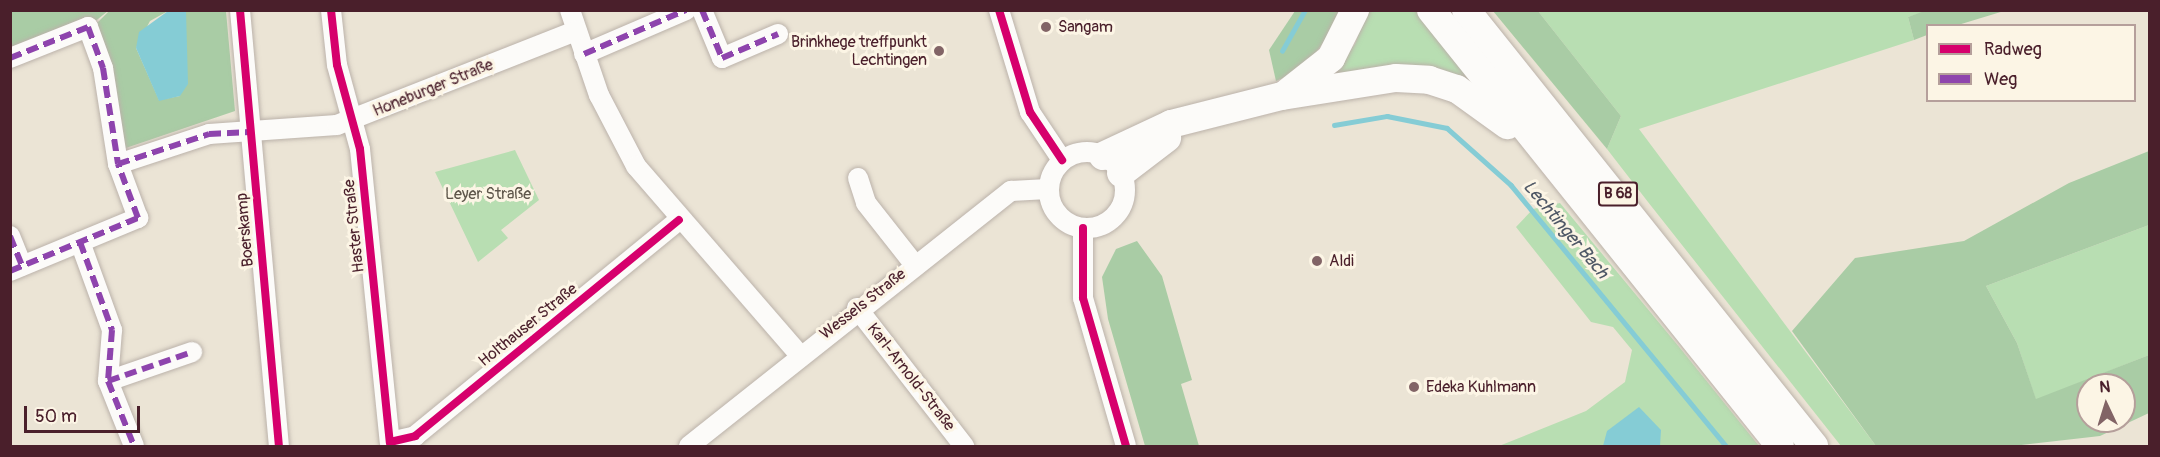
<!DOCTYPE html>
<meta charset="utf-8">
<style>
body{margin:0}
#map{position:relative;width:2160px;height:457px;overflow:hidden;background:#ebe4d5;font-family:Pangolin,sans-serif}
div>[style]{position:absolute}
.green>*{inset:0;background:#b8deb2}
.forest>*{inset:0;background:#a9cca5}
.water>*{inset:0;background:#85ccd5}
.stream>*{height:4.5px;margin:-2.25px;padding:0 2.25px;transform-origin:2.25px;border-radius:2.25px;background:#85ccd5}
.roads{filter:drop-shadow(0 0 2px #bbb2aa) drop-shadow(0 0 2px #bbb2aa)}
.minor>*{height:20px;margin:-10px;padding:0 10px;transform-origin:10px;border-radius:10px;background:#fcfbf9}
.minor>.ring{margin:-10px;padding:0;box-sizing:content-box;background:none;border:20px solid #fcfbf9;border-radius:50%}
.highway>*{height:28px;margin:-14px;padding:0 14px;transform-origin:14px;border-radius:14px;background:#fcfbf9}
.quiet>*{height:6px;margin-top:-3px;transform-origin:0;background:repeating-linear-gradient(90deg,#8e44ad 0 12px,transparent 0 18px)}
.cycleway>*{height:8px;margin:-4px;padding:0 4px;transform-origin:4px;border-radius:4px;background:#d6006c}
.dots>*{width:16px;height:16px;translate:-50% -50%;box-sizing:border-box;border:3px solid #fcf5e5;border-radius:50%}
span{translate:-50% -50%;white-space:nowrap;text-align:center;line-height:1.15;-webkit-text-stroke:6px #fcf5e5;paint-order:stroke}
.shield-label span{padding:2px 4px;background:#fcf5e5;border:2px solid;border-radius:4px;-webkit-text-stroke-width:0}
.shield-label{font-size:15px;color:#4a1f2b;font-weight:700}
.poi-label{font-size:16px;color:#4a1f2b}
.left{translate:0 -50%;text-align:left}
.right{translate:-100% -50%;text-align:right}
.street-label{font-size:16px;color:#4a1f2b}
.park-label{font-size:16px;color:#5f574b}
.water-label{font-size:18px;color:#4f5866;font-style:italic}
.frame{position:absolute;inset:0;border:12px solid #4a1f2b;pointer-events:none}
.legend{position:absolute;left:1926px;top:24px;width:210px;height:78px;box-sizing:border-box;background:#fcf5e5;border:2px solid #b59f9b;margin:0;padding:8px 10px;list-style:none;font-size:18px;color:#4a1f2b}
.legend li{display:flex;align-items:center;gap:12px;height:30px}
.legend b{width:30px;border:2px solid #b59f9b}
.north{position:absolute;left:2076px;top:373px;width:60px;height:60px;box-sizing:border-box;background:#fcf5e5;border:2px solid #b59f9b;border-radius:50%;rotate:356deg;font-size:16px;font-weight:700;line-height:24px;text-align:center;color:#4a1f2b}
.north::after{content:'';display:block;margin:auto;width:21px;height:27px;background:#826466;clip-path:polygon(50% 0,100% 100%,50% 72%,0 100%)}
.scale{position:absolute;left:24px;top:406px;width:116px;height:27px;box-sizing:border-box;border:3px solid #4a1f2b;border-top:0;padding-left:8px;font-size:18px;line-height:21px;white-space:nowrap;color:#4a1f2b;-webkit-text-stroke:4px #fcf5e5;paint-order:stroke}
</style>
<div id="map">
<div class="green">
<div style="clip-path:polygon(1415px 10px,1475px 82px,1428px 66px,1326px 78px,1355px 44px,1367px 11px)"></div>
<div style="clip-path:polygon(1538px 11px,1927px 11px,1908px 17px,1914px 40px,1639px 129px,1876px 446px,1841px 446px,1648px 202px,1607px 149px,1621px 116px)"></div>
<div style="clip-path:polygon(515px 150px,539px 200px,501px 230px,508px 238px,478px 262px,435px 172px)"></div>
<div style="clip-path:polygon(1560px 203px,1680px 348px,1759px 446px,1499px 446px,1586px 411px,1625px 382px,1632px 350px,1613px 327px,1591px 322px,1516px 227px,1533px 209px)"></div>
<div style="clip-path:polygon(2149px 225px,2149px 355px,2036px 400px,2017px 343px,1986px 286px)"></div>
</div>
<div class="forest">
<div style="clip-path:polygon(1927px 10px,2004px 10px,2004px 11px,1958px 25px,1928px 26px,1927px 35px,1914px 40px,1908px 17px)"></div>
<div style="clip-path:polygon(11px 11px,108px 11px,88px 27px,11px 49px)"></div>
<div style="clip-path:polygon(109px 11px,168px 11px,150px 21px,136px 48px,159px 100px,180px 96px,186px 11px,226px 11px,235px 111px,120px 150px,94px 26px)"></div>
<div style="clip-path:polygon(1295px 11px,1346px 11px,1304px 69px,1276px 81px,1269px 50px)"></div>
<div style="clip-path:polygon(1493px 11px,1538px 11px,1621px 116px,1607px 149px)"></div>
<div style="clip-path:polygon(evenodd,2149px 151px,2149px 225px,1986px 286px,2017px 343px,2036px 399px,2149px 355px,2149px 413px,2100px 436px,2013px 446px,1876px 446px,1792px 331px,1855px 258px,1964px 241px,2069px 183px,2149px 151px,2088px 385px,2124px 385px,2124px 421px,2088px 421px,2088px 385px)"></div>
<div style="clip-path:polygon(1137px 241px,1162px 276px,1192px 380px,1181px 384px,1199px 446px,1145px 446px,1108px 319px,1102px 277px,1116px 249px)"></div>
</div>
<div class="water">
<div style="clip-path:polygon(168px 11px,186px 11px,188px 84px,180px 96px,159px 101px,136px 48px,139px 32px)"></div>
<div style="clip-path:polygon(1639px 407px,1661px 430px,1660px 446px,1603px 446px,1607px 431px)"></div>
</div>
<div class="stream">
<div style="left:1282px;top:51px;width:47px;rotate:-60.7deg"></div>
<div style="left:1334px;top:125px;width:54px;rotate:-9.6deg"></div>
<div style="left:1387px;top:116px;width:61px;rotate:11.3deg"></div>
<div style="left:1447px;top:128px;width:86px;rotate:41.7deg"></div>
<div style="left:1511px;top:185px;width:338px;rotate:50.5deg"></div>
</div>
<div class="roads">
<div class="minor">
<div style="left:240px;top:10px;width:438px;rotate:84.9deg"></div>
<div style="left:331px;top:10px;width:55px;rotate:83.8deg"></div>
<div style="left:337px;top:65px;width:87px;rotate:74.7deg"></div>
<div style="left:360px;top:149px;width:295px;rotate:84.2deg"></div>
<div style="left:390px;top:442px;width:26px;rotate:-13deg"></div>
<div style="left:415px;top:436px;width:341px;rotate:-39.3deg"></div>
<div style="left:570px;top:10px;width:90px;rotate:71.2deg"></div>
<div style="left:599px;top:95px;width:80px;rotate:62.5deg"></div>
<div style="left:636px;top:166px;width:249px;rotate:49.1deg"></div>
<div style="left:702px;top:10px;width:52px;rotate:67.4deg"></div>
<div style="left:722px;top:58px;width:61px;rotate:-23.2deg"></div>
<div style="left:999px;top:10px;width:107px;rotate:73.1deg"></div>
<div style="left:1030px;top:112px;width:58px;rotate:56.3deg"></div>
<div style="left:584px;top:54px;width:111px;rotate:-23.3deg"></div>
<div style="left:10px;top:58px;width:84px;rotate:-21.7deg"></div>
<div style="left:88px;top:27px;width:44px;rotate:69.9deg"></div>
<div style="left:103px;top:68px;width:97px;rotate:81.1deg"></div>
<div class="ring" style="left:1049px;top:152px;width:56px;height:56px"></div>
<div style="left:858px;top:178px;width:26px;rotate:72deg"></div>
<div style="left:866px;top:203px;width:78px;rotate:51.8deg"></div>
<div style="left:1083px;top:228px;width:70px;rotate:90deg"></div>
<div style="left:1083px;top:298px;width:154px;rotate:73.8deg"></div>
<div style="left:10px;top:236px;width:32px;rotate:68deg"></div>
<div style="left:80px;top:242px;width:94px;rotate:70deg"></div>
<div style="left:112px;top:330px;width:51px;rotate:94.5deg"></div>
<div style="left:108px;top:381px;width:70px;rotate:68.2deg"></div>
<div style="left:10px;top:271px;width:139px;rotate:-22.5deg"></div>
<div style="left:138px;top:218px;width:58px;rotate:-110.3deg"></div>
<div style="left:118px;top:164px;width:96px;rotate:-18.2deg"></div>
<div style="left:209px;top:134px;width:128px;rotate:-4deg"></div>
<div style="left:337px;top:125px;width:257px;rotate:-21.5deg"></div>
<div style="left:857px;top:308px;width:175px;rotate:52.2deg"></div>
<div style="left:108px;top:381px;width:89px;rotate:-19deg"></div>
<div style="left:689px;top:446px;width:411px;rotate:-38.4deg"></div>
<div style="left:1011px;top:191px;width:37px;rotate:-3deg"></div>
</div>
<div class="highway">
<div style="left:1431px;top:10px;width:558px;rotate:51.32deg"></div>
<div style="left:1466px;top:10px;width:558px;rotate:51.4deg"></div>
<div style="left:1288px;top:92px;width:55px;rotate:-38.3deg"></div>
<div style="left:1331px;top:58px;width:54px;rotate:-63.4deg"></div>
<div style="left:1103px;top:156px;width:75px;rotate:-25.2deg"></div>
<div style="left:1171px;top:124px;width:114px;rotate:-14.2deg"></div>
<div style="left:1282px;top:96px;width:115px;rotate:-9deg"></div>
<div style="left:1396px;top:78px;width:33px;rotate:3deg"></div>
<div style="left:1429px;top:80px;width:29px;rotate:18deg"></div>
<div style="left:1457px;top:89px;width:62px;rotate:35.8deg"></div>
<div style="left:1121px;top:173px;width:58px;rotate:-37.3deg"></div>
</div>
</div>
<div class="quiet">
<div style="left:702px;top:10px;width:52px;rotate:67.4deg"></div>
<div style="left:722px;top:58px;width:61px;rotate:-23.2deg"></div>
<div style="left:584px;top:54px;width:111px;rotate:-23.3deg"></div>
<div style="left:10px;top:58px;width:84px;rotate:-21.7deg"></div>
<div style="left:88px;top:27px;width:44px;rotate:69.9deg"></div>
<div style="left:103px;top:68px;width:97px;rotate:81.1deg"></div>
<div style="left:10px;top:236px;width:32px;rotate:68deg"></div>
<div style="left:80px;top:242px;width:94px;rotate:70deg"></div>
<div style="left:112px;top:330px;width:51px;rotate:94.5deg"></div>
<div style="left:108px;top:381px;width:70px;rotate:68.2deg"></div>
<div style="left:10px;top:271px;width:139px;rotate:-22.5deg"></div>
<div style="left:138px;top:218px;width:58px;rotate:-110.3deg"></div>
<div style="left:118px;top:164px;width:96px;rotate:-18.2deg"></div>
<div style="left:209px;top:134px;width:41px;rotate:-2.8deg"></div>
<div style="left:108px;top:381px;width:89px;rotate:-19deg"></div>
</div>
<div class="cycleway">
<div style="left:240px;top:10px;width:438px;rotate:84.9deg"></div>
<div style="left:331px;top:10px;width:55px;rotate:83.8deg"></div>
<div style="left:337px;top:65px;width:87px;rotate:74.7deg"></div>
<div style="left:360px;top:149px;width:295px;rotate:84.2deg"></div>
<div style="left:390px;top:442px;width:26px;rotate:-13deg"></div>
<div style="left:415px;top:436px;width:341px;rotate:-39.3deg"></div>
<div style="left:999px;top:10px;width:107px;rotate:73.1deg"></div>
<div style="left:1030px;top:112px;width:58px;rotate:56.3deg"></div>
<div style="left:1083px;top:228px;width:70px;rotate:90deg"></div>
<div style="left:1083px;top:298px;width:154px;rotate:73.8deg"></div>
</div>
<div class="dots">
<div style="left:1046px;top:27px;background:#826466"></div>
<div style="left:939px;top:51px;background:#826466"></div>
<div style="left:1317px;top:261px;background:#826466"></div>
<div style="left:1414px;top:387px;background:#826466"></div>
</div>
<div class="shield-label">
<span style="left:1618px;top:194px">B 68</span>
</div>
<div class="poi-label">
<span class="left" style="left:1058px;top:27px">Sangam</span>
<span class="right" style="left:927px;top:51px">Brinkhege treffpunkt<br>Lechtingen</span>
<span class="left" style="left:1329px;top:261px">Aldi</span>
<span class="left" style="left:1426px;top:387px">Edeka Kuhlmann</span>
</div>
<div class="street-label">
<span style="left:433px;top:88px;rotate:-22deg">Honeburger Straße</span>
<span style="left:354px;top:226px;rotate:-96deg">Haster Straße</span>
<span style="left:245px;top:230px;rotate:-95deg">Boerskamp</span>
<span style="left:863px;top:304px;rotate:-38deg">Wessels Straße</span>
<span style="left:528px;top:325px;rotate:-39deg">Holthauser Straße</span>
<span style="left:911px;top:377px;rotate:52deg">Karl-Arnold-Straße</span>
</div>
<div class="park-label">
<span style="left:488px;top:194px">Leyer Straße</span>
</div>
<div class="water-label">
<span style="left:1565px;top:230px;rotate:50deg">Lechtinger Bach</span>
</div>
<div class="frame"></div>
<ul class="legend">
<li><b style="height:8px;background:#d6006c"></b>Radweg</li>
<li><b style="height:8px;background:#8e44ad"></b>Weg</li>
</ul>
<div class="north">N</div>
<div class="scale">50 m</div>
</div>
